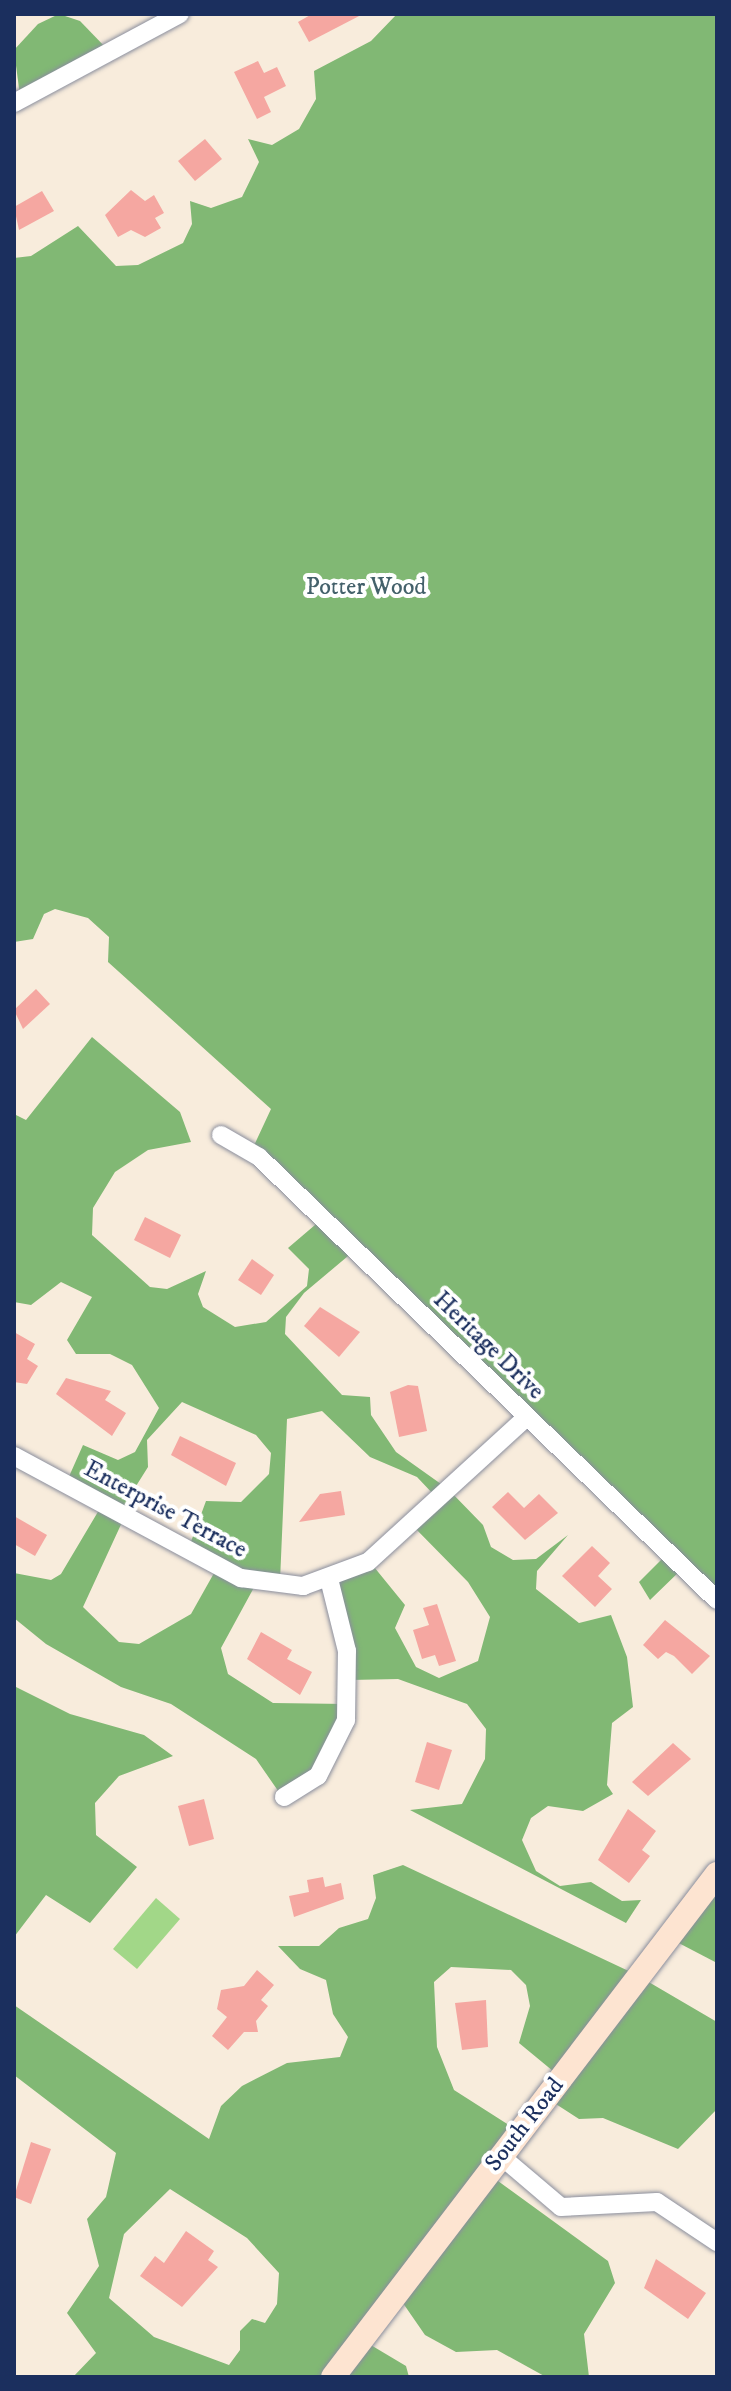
<!DOCTYPE html>
<style>
body{margin:0}
#map{position:relative;width:731px;height:2391px;overflow:hidden;background:#f8ecdc;font-family:"IM FELL DW Pica",serif}
div>[style]{position:absolute}
.green>*{inset:0;background:#a2d788}
.forest>*{inset:0;background:#81b874}
.building>*{inset:0;background:#f5a7a1}
.roads{filter:drop-shadow(0 0 2px #8a8e9d) drop-shadow(0 0 2px #8a8e9d)}
.street>*{height:18px;margin:-9px;padding:0 9px;transform-origin:9px;border-radius:9px;background:#fff}
.secondary>*{height:24px;margin:-12px;padding:0 12px;transform-origin:12px;border-radius:12px;background:#fde4d1}
span{translate:-50% -50%;white-space:nowrap;text-align:center;line-height:1.15;-webkit-text-stroke:8px #fff;paint-order:stroke}
.park-label{font-size:24px;color:#44616b}
.street-label{font-size:24px;color:#1b2f5e}
.frame{position:absolute;inset:0;border:16px solid #1b2f5e;pointer-events:none}
</style>
<div id="map">
<div class="green">
<div style="clip-path:polygon(156px 1898px,180px 1919px,137px 1969px,113px 1949px)"></div>
</div>
<div class="forest">
<div style="clip-path:polygon(59px 14px,80px 21px,108px 50px,20px 96px,14px 50px,38px 24px)"></div>
<div style="clip-path:polygon(evenodd,397px 14px,717px 14px,717px 1597px,684px 1567px,650px 1600px,639px 1582px,667px 1554px,354px 1251px,304px 1293px,286px 1317px,285px 1334px,342px 1395px,370px 1397px,371px 1415px,396px 1452px,448px 1489px,483px 1525px,491px 1547px,513px 1560px,536px 1559px,568px 1535px,537px 1571px,536px 1589px,579px 1623px,611px 1615px,627px 1657px,633px 1707px,612px 1723px,607px 1785px,613px 1794px,583px 1811px,548px 1806px,531px 1818px,522px 1840px,536px 1871px,560px 1886px,591px 1882px,622px 1901px,641px 1900px,626px 1923px,410px 1810px,462px 1804px,485px 1759px,486px 1729px,467px 1704px,398px 1679px,350px 1680px,331px 1584px,370px 1562px,405px 1605px,395px 1628px,416px 1667px,439px 1678px,478px 1661px,490px 1617px,468px 1582px,412px 1525px,435px 1496px,417px 1477px,370px 1457px,322px 1411px,287px 1419px,280px 1581px,257px 1582px,221px 1648px,228px 1674px,273px 1703px,346px 1704px,333px 1754px,283px 1798px,256px 1759px,171px 1704px,121px 1687px,46px 1644px,14px 1618px,14px 1573px,51px 1580px,61px 1574px,102px 1505px,67px 1481px,83px 1445px,118px 1460px,135px 1452px,159px 1408px,132px 1365px,110px 1354px,76px 1354px,67px 1340px,92px 1297px,61px 1282px,31px 1305px,14px 1302px,14px 1114px,26px 1120px,92px 1037px,180px 1112px,191px 1142px,148px 1150px,115px 1172px,93px 1208px,92px 1235px,150px 1287px,167px 1289px,206px 1271px,198px 1294px,203px 1307px,235px 1327px,266px 1322px,307px 1286px,309px 1269px,288px 1248px,322px 1219px,251px 1152px,271px 1109px,108px 962px,109px 937px,88px 918px,55px 909px,44px 914px,33px 939px,14px 942px,14px 258px,31px 256px,78px 226px,116px 266px,138px 265px,183px 243px,192px 224px,190px 201px,211px 208px,242px 197px,259px 162px,248px 139px,272px 145px,299px 129px,316px 99px,314px 71px,371px 41px,397px 14px,182px 1402px,256px 1435px,271px 1453px,269px 1474px,241px 1502px,206px 1501px,189px 1547px,218px 1566px,191px 1614px,139px 1644px,119px 1642px,83px 1607px,124px 1518px,121px 1510px,148px 1467px,147px 1440px,182px 1402px)"></div>
<div style="clip-path:polygon(14px 1686px,70px 1714px,144px 1735px,173px 1756px,119px 1776px,95px 1803px,96px 1835px,137px 1867px,90px 1923px,46px 1895px,14px 1937px)"></div>
<div style="clip-path:polygon(evenodd,403px 1865px,635px 1974px,717px 2022px,717px 2109px,678px 2149px,603px 2118px,579px 2119px,545px 2097px,559px 2076px,519px 2043px,530px 2006px,526px 1985px,511px 1970px,451px 1967px,434px 1982px,437px 2047px,454px 2090px,515px 2129px,487px 2173px,608px 2261px,615px 2283px,584px 2334px,589px 2377px,546px 2377px,497px 2350px,456px 2352px,425px 2335px,396px 2293px,359px 2338px,406px 2366px,409px 2377px,73px 2377px,96px 2353px,67px 2313px,99px 2266px,87px 2219px,106px 2197px,116px 2153px,14px 2075px,14px 2005px,209px 2139px,221px 2106px,242px 2086px,287px 2063px,340px 2057px,348px 2037px,333px 2014px,326px 1980px,300px 1969px,278px 1946px,319px 1946px,339px 1928px,368px 1919px,376px 1898px,373px 1875px,403px 1865px,170px 2189px,247px 2238px,279px 2273px,277px 2304px,265px 2323px,252px 2319px,240px 2331px,240px 2350px,229px 2365px,154px 2337px,109px 2298px,124px 2234px,170px 2189px)"></div>
<div style="clip-path:polygon(717px 1873px,717px 1963px,671px 1939px)"></div>
</div>
<div class="building">
<div style="clip-path:polygon(312px 14px,363px 14px,309px 42px,298px 22px)"></div>
<div style="clip-path:polygon(258px 61px,264px 73px,277px 67px,286px 86px,264px 97px,271px 112px,257px 119px,234px 72px)"></div>
<div style="clip-path:polygon(205px 139px,222px 159px,195px 181px,178px 161px)"></div>
<div style="clip-path:polygon(131px 190px,145px 201px,154px 195px,164px 213px,155px 218px,161px 228px,145px 237px,131px 230px,118px 237px,105px 215px)"></div>
<div style="clip-path:polygon(42px 191px,54px 211px,19px 230px,14px 207px)"></div>
<div style="clip-path:polygon(36px 989px,50px 1004px,23px 1029px,14px 1010px)"></div>
<div style="clip-path:polygon(145px 1217px,181px 1235px,170px 1258px,134px 1240px)"></div>
<div style="clip-path:polygon(252px 1259px,274px 1275px,261px 1295px,238px 1280px)"></div>
<div style="clip-path:polygon(320px 1307px,360px 1332px,339px 1357px,304px 1326px)"></div>
<div style="clip-path:polygon(14px 1332px,35px 1344px,27px 1359px,38px 1366px,27px 1384px,14px 1382px)"></div>
<div style="clip-path:polygon(66px 1378px,111px 1391px,105px 1400px,126px 1413px,112px 1436px,56px 1394px)"></div>
<div style="clip-path:polygon(408px 1385px,418px 1386px,427px 1431px,399px 1437px,390px 1392px)"></div>
<div style="clip-path:polygon(180px 1436px,236px 1463px,226px 1486px,171px 1455px)"></div>
<div style="clip-path:polygon(341px 1491px,345px 1515px,299px 1522px,320px 1494px)"></div>
<div style="clip-path:polygon(508px 1492px,524px 1508px,539px 1494px,558px 1513px,525px 1540px,492px 1507px)"></div>
<div style="clip-path:polygon(14px 1516px,47px 1535px,35px 1556px,14px 1544px)"></div>
<div style="clip-path:polygon(592px 1546px,610px 1563px,598px 1576px,612px 1589px,595px 1607px,562px 1576px)"></div>
<div style="clip-path:polygon(437px 1604px,456px 1661px,439px 1666px,435px 1655px,422px 1659px,413px 1630px,429px 1625px,423px 1608px)"></div>
<div style="clip-path:polygon(665px 1620px,710px 1656px,692px 1674px,674px 1656px,666px 1652px,658px 1659px,643px 1645px)"></div>
<div style="clip-path:polygon(261px 1632px,292px 1650px,287px 1659px,312px 1672px,300px 1695px,247px 1659px)"></div>
<div style="clip-path:polygon(427px 1742px,452px 1750px,439px 1790px,415px 1782px)"></div>
<div style="clip-path:polygon(673px 1743px,691px 1759px,648px 1796px,632px 1782px)"></div>
<div style="clip-path:polygon(204px 1799px,214px 1839px,189px 1846px,178px 1806px)"></div>
<div style="clip-path:polygon(628px 1809px,656px 1831px,642px 1850px,650px 1856px,629px 1883px,598px 1860px)"></div>
<div style="clip-path:polygon(323px 1877px,325px 1887px,341px 1883px,344px 1899px,294px 1917px,289px 1896px,309px 1892px,307px 1880px)"></div>
<div style="clip-path:polygon(257px 1970px,274px 1985px,261px 2000px,268px 2006px,256px 2021px,258px 2032px,244px 2032px,228px 2050px,212px 2036px,227px 2017px,217px 2009px,221px 1990px,244px 1986px)"></div>
<div style="clip-path:polygon(486px 2000px,488px 2047px,462px 2050px,455px 2003px)"></div>
<div style="clip-path:polygon(31px 2142px,51px 2149px,31px 2204px,14px 2197px)"></div>
<div style="clip-path:polygon(186px 2231px,214px 2251px,208px 2260px,218px 2267px,182px 2307px,140px 2276px,155px 2256px,164px 2263px)"></div>
<div style="clip-path:polygon(656px 2259px,706px 2293px,688px 2319px,644px 2288px)"></div>
</div>
<div class="roads">
<div class="street">
<div style="left:14px;top:103px;width:188px;rotate:-28.2deg"></div>
<div style="left:221px;top:1135px;width:44px;rotate:30.1deg"></div>
<div style="left:259px;top:1157px;width:637px;rotate:44.05deg"></div>
<div style="left:14px;top:1456px;width:258px;rotate:28.3deg"></div>
<div style="left:241px;top:1578px;width:63px;rotate:7.4deg"></div>
<div style="left:303px;top:1586px;width:69px;rotate:-20.3deg"></div>
<div style="left:368px;top:1562px;width:215px;rotate:-42.4deg"></div>
<div style="left:284px;top:1797px;width:40px;rotate:-32deg"></div>
<div style="left:318px;top:1776px;width:63px;rotate:-63.4deg"></div>
<div style="left:346px;top:1720px;width:69px;rotate:-89.2deg"></div>
<div style="left:347px;top:1651px;width:74px;rotate:-104deg"></div>
<div style="left:502px;top:2157px;width:77px;rotate:40.3deg"></div>
<div style="left:561px;top:2207px;width:96px;rotate:-3deg"></div>
<div style="left:657px;top:2202px;width:72px;rotate:33.7deg"></div>
</div>
<div class="secondary">
<div style="left:333px;top:2377px;width:633px;rotate:-52.64deg"></div>
</div>
</div>
<div class="park-label">
<span style="left:366px;top:588px">Potter Wood</span>
</div>
<div class="street-label">
<span style="left:488px;top:1346px;rotate:44deg">Heritage Drive</span>
<span style="left:165px;top:1510px;rotate:28deg">Enterprise Terrace</span>
<span style="left:525px;top:2125px;rotate:-52deg">South Road</span>
</div>
<div class="frame"></div>
</div>
